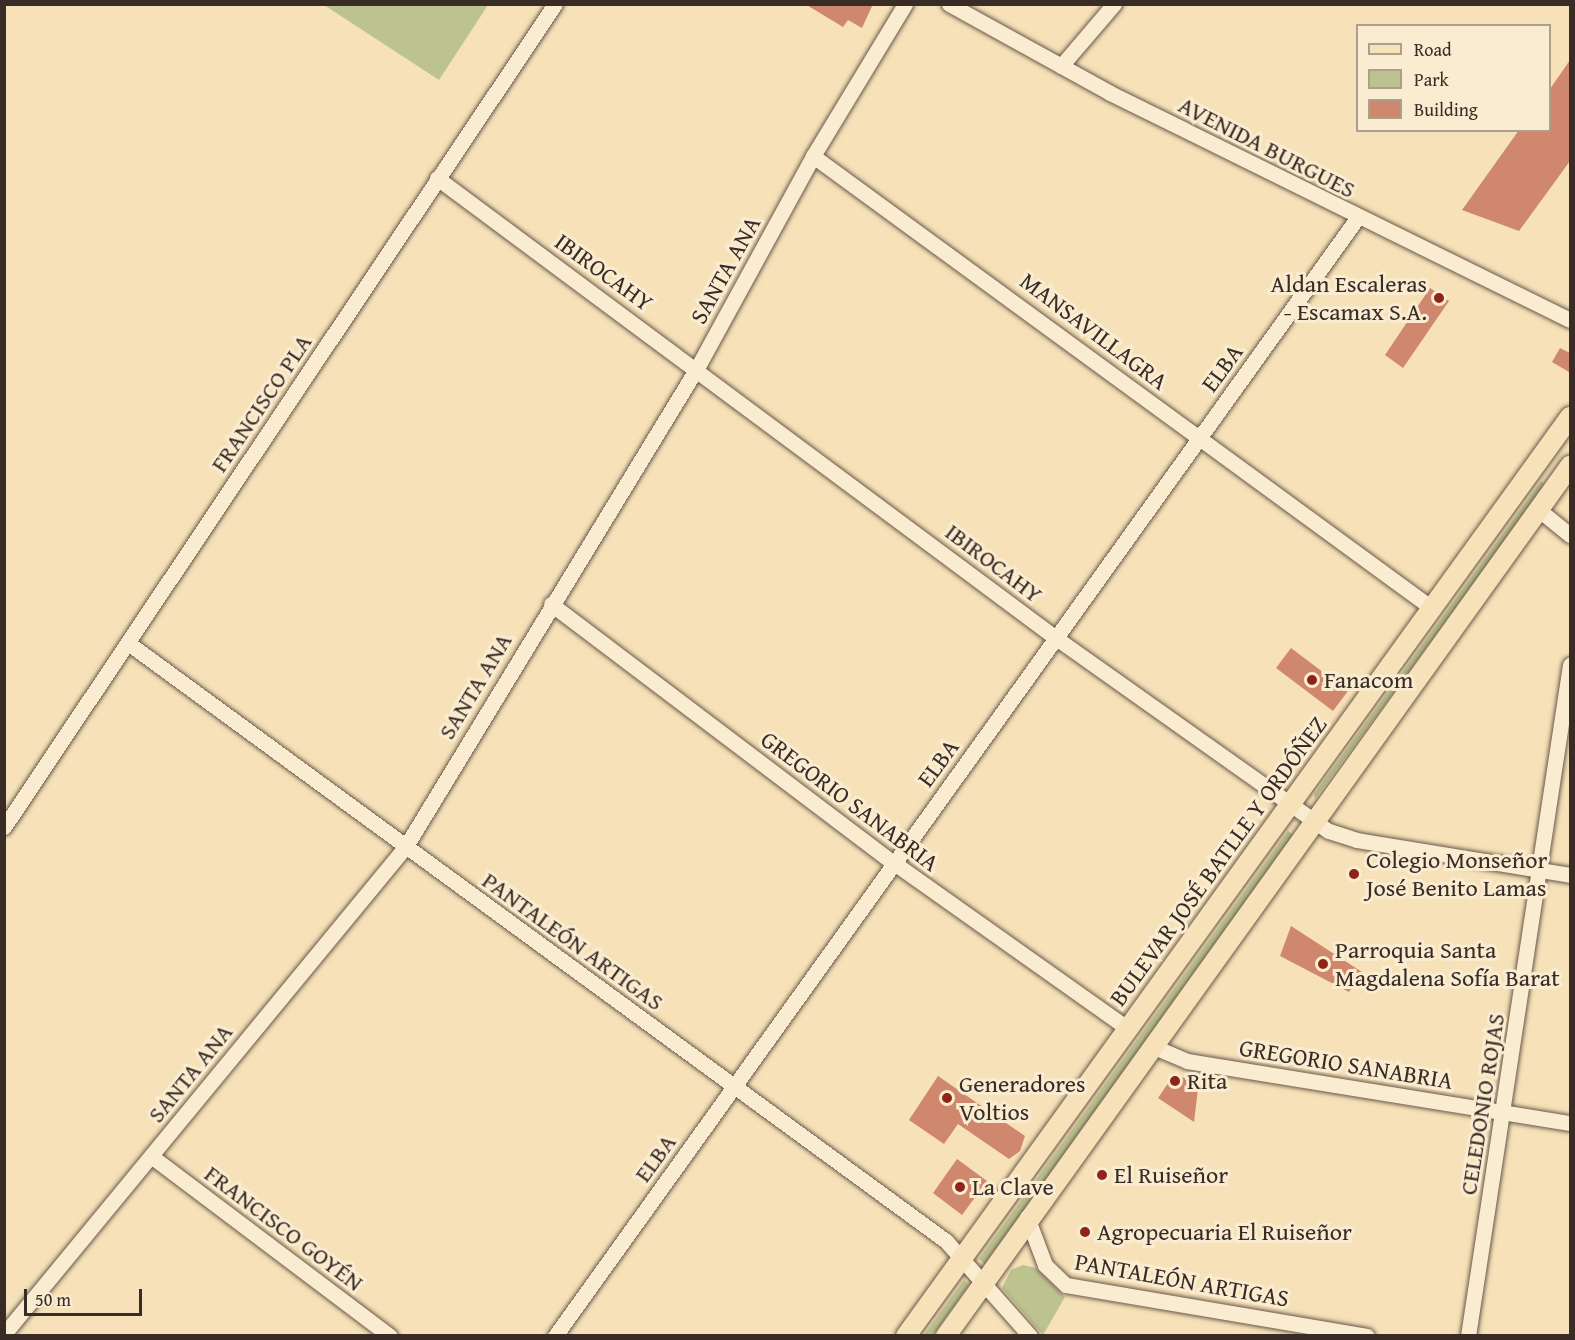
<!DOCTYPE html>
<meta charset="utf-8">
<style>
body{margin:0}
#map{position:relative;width:1575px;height:1340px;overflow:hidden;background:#f7e1b8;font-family:"Gentium Book Plus",serif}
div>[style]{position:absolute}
.green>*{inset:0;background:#bdc38f}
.building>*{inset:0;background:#cf876d}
.roads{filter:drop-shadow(0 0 2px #68594a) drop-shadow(0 0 2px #68594a)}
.minor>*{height:15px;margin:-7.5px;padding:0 7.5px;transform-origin:7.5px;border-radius:7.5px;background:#faecd1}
.major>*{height:20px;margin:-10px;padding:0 10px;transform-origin:10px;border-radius:10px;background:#f7e1b8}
.dots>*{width:16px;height:16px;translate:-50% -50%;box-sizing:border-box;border:3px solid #faecd1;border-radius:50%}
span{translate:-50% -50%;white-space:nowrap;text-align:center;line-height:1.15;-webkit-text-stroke:6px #faecd1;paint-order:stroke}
.street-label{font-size:24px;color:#392c26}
.poi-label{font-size:24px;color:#392c26}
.right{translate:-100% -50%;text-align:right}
.left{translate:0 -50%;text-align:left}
.frame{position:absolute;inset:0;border:6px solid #392c26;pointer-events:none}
.legend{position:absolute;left:1356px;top:24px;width:195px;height:108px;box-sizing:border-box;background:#faecd1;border:2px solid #ad9f8d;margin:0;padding:8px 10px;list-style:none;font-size:18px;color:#392c26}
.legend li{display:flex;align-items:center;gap:12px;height:30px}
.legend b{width:30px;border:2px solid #ad9f8d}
.scale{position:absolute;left:24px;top:1289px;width:118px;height:27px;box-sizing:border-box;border:3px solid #392c26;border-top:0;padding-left:8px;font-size:18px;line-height:21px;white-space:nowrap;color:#392c26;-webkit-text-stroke:4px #faecd1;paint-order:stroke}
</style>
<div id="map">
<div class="green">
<div style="clip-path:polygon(324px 5px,488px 5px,439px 80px)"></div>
<div style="clip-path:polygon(1541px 481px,1546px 485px,1315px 799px,1314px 794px)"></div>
<div style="clip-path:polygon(1288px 831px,1293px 835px,985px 1264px,979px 1259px)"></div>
<div style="clip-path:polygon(1023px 1265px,1036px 1268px,1065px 1297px,1043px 1335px,1002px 1288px,1011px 1270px)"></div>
<div style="clip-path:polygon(964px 1280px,969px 1285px,933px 1335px,924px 1335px)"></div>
</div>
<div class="building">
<div style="clip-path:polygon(805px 4px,873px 4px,862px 28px,848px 20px,843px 27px)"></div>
<div style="clip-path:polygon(1570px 60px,1570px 161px,1519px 231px,1462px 210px,1519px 130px,1550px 130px,1550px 89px)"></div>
<div style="clip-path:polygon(1430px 288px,1449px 301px,1403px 368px,1385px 355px)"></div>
<div style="clip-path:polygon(1560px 348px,1570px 353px,1569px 372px,1552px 362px)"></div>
<div style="clip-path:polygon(1291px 648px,1348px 691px,1333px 711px,1276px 668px)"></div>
<div style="clip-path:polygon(1291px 926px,1362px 972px,1349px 992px,1280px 956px)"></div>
<div style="clip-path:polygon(938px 1076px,1025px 1136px,1020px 1151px,1009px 1159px,958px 1124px,944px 1144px,909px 1120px)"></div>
<div style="clip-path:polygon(1173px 1076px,1199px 1080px,1194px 1122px,1158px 1098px)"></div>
<div style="clip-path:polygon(957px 1159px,987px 1181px,962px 1215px,933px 1193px)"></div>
</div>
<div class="roads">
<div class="minor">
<div style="left:949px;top:4px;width:184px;rotate:28.9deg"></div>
<div style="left:1110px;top:93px;width:513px;rotate:26.27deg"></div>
<div style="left:1061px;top:66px;width:82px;rotate:-49.5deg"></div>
<div style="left:813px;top:156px;width:768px;rotate:36.15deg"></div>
<div style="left:437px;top:178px;width:771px;rotate:36.62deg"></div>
<div style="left:1056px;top:638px;width:334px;rotate:35.3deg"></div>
<div style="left:1329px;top:831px;width:29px;rotate:18deg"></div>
<div style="left:1357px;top:840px;width:216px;rotate:9.3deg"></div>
<div style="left:1539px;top:510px;width:40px;rotate:39deg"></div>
<div style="left:551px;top:604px;width:430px;rotate:37.1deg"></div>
<div style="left:894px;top:863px;width:286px;rotate:35.3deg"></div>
<div style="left:128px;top:643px;width:1013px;rotate:36.17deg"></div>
<div style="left:946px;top:1241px;width:127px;rotate:48.5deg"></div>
<div style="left:4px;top:827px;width:990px;rotate:-56.2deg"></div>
<div style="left:1152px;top:1046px;width:38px;rotate:23deg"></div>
<div style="left:1187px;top:1061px;width:388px;rotate:9.2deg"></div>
<div style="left:151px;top:1156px;width:299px;rotate:37deg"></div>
<div style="left:1027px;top:1217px;width:51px;rotate:69.4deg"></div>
<div style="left:1045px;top:1265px;width:29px;rotate:44deg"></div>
<div style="left:1066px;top:1285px;width:305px;rotate:9.6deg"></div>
<div style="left:4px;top:1334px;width:632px;rotate:-50.52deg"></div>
<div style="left:406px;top:846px;width:560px;rotate:-58.67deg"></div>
<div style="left:697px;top:368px;width:242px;rotate:-61.3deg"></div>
<div style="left:813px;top:156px;width:178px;rotate:-58.8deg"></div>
<div style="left:555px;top:1336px;width:1377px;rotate:-54.34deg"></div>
<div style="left:1468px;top:1336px;width:679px;rotate:-81.36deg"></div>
</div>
<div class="major">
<div style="left:906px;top:1336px;width:1134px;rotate:-54.15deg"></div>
<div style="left:946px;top:1336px;width:1071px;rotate:-54.35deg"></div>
</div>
</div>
<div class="dots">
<div style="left:1439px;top:298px;background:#8f2418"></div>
<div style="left:1312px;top:680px;background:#8f2418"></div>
<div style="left:1354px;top:874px;background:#8f2418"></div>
<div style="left:1323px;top:964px;background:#8f2418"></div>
<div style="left:1175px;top:1081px;background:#8f2418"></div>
<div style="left:947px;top:1098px;background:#8f2418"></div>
<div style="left:1102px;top:1175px;background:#8f2418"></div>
<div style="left:960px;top:1187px;background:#8f2418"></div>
<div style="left:1085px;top:1232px;background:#8f2418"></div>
</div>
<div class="street-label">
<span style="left:1267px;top:147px;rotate:27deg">AVENIDA BURGUES</span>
<span style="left:725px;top:270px;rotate:-61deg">SANTA ANA</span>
<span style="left:604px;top:272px;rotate:36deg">IBIROCAHY</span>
<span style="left:1094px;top:331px;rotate:37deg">MANSAVILLAGRA</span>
<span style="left:1222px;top:368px;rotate:-54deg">ELBA</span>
<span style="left:261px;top:403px;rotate:-56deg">FRANCISCO PLA</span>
<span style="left:994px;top:563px;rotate:37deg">IBIROCAHY</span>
<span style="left:475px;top:686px;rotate:-59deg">SANTA ANA</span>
<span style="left:938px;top:763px;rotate:-54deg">ELBA</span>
<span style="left:850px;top:801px;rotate:37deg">GREGORIO SANABRIA</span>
<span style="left:1218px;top:861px;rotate:-54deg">BULEVAR JOSÉ BATLLE Y ORDÓÑEZ</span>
<span style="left:573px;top:941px;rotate:36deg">PANTALEÓN ARTIGAS</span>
<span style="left:1346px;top:1064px;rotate:9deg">GREGORIO SANABRIA</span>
<span style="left:190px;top:1073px;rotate:-51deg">SANTA ANA</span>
<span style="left:1482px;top:1104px;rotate:-81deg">CELEDONIO ROJAS</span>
<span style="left:655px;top:1158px;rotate:-54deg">ELBA</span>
<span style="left:284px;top:1228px;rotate:37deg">FRANCISCO GOYÉN</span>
<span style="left:1182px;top:1280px;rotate:10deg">PANTALEÓN ARTIGAS</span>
</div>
<div class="poi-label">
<span class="right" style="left:1427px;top:298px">Aldan Escaleras<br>- Escamax S.A.</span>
<span class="left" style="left:1324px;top:680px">Fanacom</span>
<span class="left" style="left:1366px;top:874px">Colegio Monseñor<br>José Benito Lamas</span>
<span class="left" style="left:1335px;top:964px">Parroquia Santa<br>Magdalena Sofía Barat</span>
<span class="left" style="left:1187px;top:1081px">Rita</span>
<span class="left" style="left:959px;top:1098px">Generadores<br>Voltios</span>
<span class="left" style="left:1114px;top:1175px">El Ruiseñor</span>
<span class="left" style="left:972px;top:1187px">La Clave</span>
<span class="left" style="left:1097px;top:1232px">Agropecuaria El Ruiseñor</span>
</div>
<div class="frame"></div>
<ul class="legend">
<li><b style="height:8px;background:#f7e1b8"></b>Road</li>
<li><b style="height:16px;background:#bdc38f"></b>Park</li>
<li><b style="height:16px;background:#cf876d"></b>Building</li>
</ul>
<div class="scale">50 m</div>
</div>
